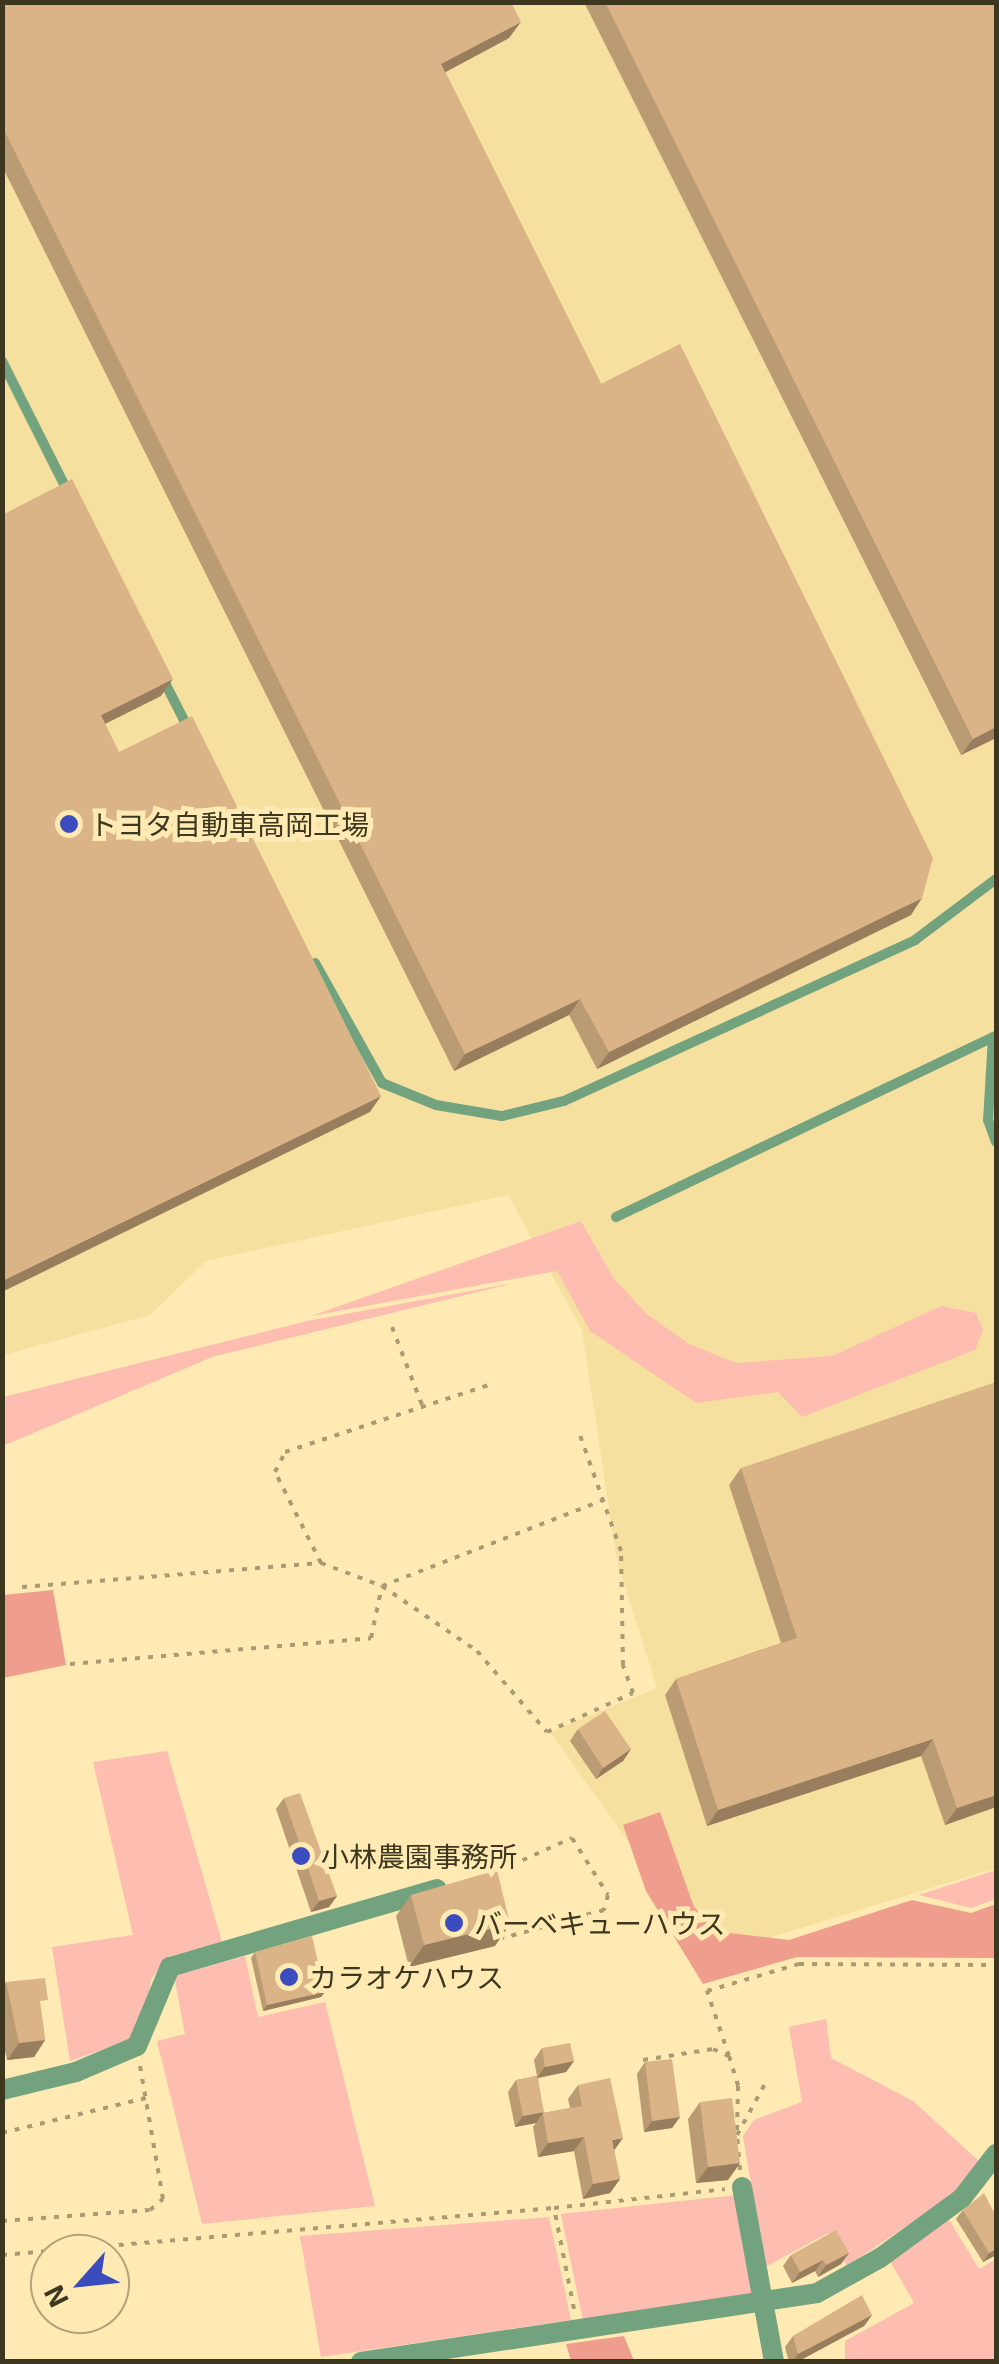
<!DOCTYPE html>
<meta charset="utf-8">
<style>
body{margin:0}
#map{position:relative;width:999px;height:2364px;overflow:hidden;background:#feeab2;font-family:"Exo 2","Noto Sans JP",sans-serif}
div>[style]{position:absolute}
.built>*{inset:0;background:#f6e0a0}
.green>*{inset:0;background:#fdbeb1}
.forest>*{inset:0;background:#ef9d8d}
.path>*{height:4px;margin-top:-2px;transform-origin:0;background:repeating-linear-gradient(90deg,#aa9c72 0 5px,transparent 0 13px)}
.lane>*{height:10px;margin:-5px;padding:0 5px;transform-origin:5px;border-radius:5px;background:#72a37e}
.street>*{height:20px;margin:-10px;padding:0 10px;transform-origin:10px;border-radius:10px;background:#72a37e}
.wall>*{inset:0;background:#bb9b73}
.shaded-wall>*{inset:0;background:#997e5e}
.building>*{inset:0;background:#dab486}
.dots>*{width:28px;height:28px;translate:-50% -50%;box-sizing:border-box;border:5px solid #feeab2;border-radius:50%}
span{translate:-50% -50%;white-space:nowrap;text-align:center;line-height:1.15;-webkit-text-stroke:10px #feeab2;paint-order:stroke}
.poi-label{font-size:28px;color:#3e3720}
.left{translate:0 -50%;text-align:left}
.frame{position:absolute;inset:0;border:5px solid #3e3720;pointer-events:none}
.north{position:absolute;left:30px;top:2234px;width:100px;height:100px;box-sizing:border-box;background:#feeab2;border:2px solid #b1a278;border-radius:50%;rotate:243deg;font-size:28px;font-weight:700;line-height:40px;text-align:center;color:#3e3720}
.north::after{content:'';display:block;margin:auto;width:35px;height:45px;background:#3b4cbf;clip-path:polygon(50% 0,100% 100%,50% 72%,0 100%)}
</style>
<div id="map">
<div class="built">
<div style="clip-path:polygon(3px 3px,996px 3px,996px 1868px,710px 1956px,550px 1732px,657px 1688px,617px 1561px,582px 1330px,508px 1195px,206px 1261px,150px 1315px,3px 1355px)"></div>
</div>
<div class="green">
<div style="clip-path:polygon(581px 1221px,614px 1279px,647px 1314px,689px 1344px,736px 1363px,832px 1356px,941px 1306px,976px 1313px,983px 1330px,975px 1350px,802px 1417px,778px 1392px,696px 1403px,590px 1331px,557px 1271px,311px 1316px)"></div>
<div style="clip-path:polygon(514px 1283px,212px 1357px,3px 1446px,3px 1397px,307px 1321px)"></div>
<div style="clip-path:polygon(167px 1751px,222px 1942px,167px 1957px,151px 1980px,146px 2015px,131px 2040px,70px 2061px,52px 1947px,133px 1935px,93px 1762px)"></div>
<div style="clip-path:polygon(996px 1870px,996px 1899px,971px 1908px,919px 1895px)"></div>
<div style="clip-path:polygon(245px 1956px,258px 2017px,325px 2002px,375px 2206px,202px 2224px,157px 2041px,185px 2034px,174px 1976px)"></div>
<div style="clip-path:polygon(826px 2019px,831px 2058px,913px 2101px,981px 2163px,957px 2192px,847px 2266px,828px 2233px,765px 2267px,743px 2136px,754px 2120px,802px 2102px,789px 2027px)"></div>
<div style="clip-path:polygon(737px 2195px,755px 2298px,583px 2321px,561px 2214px)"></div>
<div style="clip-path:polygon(549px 2217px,571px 2320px,321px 2357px,300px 2236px)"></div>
<div style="clip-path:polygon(948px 2218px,979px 2269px,996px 2259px,996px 2361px,845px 2362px,845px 2341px,914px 2303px,890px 2261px)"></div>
</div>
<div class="forest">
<div style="clip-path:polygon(53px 1590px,66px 1665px,3px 1678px,3px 1595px)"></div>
<div style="clip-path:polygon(660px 1812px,694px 1907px,720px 1932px,789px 1940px,912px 1900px,971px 1913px,996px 1904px,996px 1958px,797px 1957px,703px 1984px,646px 1891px,623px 1825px)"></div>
<div style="clip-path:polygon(624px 2336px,634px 2361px,571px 2361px,566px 2344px)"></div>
</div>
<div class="path">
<div style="left:392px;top:1327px;width:89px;rotate:68.9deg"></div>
<div style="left:321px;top:1563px;width:102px;rotate:-116.8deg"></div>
<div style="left:275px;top:1472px;width:22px;rotate:-63deg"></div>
<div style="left:285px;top:1452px;width:218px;rotate:-18.2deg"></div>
<div style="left:22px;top:1587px;width:300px;rotate:-4.6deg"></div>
<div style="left:321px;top:1563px;width:65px;rotate:20.7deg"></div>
<div style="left:382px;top:1586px;width:115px;rotate:34.4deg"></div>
<div style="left:477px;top:1651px;width:107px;rotate:49.2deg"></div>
<div style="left:547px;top:1732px;width:94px;rotate:-24.4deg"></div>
<div style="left:633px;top:1693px;width:30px;rotate:-110deg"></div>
<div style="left:623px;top:1665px;width:114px;rotate:-91deg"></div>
<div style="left:621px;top:1551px;width:123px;rotate:-109.5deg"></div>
<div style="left:70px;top:1664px;width:302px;rotate:-4.9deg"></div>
<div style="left:371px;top:1638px;width:53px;rotate:-78.1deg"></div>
<div style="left:382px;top:1586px;width:238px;rotate:-21.2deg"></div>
<div style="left:572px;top:1838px;width:67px;rotate:57.7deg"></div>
<div style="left:608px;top:1895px;width:16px;rotate:105deg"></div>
<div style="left:604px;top:1910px;width:105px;rotate:164.5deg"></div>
<div style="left:503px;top:1938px;width:64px;rotate:-104.5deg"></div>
<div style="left:487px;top:1876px;width:93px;rotate:-24.1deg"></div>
<div style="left:729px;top:2056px;width:69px;rotate:-108.7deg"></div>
<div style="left:707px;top:1991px;width:96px;rotate:-16.4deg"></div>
<div style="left:799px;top:1964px;width:197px;rotate:0.3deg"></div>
<div style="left:643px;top:2060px;width:71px;rotate:-8.9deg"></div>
<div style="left:713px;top:2049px;width:17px;rotate:24deg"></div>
<div style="left:729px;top:2056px;width:31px;rotate:73deg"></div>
<div style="left:738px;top:2086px;width:44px;rotate:91.3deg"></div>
<div style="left:2px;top:2133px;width:148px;rotate:-13.7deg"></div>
<div style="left:740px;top:2170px;width:35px;rotate:-95deg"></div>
<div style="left:737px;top:2135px;width:60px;rotate:-61.3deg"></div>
<div style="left:2px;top:2221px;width:148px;rotate:-4.3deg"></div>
<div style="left:150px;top:2210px;width:17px;rotate:-40deg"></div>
<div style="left:163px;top:2199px;width:135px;rotate:-99.8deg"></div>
<div style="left:2px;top:2255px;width:554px;rotate:-4.87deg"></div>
<div style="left:574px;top:2309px;width:103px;rotate:-101.2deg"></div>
<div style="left:554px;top:2208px;width:172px;rotate:-6.3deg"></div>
</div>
<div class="lane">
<div style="left:2px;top:361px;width:147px;rotate:63.3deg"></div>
<div style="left:162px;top:677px;width:57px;rotate:63deg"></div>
<div style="left:315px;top:963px;width:137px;rotate:60.8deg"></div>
<div style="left:382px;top:1083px;width:58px;rotate:22.2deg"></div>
<div style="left:436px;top:1105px;width:67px;rotate:9.5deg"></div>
<div style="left:502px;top:1116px;width:64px;rotate:-13.6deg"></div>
<div style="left:564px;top:1101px;width:386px;rotate:-24.6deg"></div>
<div style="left:915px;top:940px;width:101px;rotate:-37deg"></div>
<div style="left:993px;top:1037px;width:83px;rotate:93.4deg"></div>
<div style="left:988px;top:1120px;width:23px;rotate:70deg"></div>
<div style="left:616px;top:1217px;width:421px;rotate:-25.5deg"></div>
</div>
<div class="street">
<div style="left:2px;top:2090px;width:76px;rotate:-13.7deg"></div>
<div style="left:76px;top:2072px;width:66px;rotate:-23.1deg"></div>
<div style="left:137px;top:2046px;width:86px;rotate:-67.3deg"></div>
<div style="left:170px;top:1967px;width:278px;rotate:-16.3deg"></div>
<div style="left:742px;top:2187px;width:178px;rotate:79.6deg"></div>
<div style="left:361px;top:2362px;width:461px;rotate:-8.6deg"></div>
<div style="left:817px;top:2293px;width:72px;rotate:-29.1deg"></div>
<div style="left:880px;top:2258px;width:102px;rotate:-36.2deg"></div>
<div style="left:962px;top:2198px;width:56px;rotate:-52.3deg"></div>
</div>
<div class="wall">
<div style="clip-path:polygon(2px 2px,509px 38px,445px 72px,601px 384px,911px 915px,597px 1069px,569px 1015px,454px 1071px,2px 166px)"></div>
<div style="clip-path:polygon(584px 2px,996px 2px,996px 738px,961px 755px)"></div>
<div style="clip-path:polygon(741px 1468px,996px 1807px,945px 1825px,921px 1756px,707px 1826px,665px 1695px,676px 1679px,781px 1643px,729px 1485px)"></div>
<div style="clip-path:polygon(578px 1729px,631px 1749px,623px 1761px,596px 1779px,570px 1741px)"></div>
<div style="clip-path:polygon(284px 1798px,337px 1896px,329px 1907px,311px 1912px,276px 1809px)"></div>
<div style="clip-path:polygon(411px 1895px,495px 1946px,409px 1967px,396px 1916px)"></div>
<div style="clip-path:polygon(255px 1952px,325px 1992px,321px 1997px,263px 2011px,251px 1958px)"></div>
<div style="clip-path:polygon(6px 1982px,41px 2009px,45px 2040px,34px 2057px,7px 2060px,2px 2038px,2px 1987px)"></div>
<div style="clip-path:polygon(542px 2048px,574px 2061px,566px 2072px,538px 2078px,543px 2113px,570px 2108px,568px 2099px,578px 2085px,614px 2150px,620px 2179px,610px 2193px,583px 2199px,574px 2151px,538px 2157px,533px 2127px,536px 2123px,515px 2127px,508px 2092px,516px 2080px,537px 2076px,534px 2060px)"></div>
<div style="clip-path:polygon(645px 2062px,680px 2117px,672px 2128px,644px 2132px,637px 2074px)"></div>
<div style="clip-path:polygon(700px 2102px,740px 2163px,728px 2180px,696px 2183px,688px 2119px)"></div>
<div style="clip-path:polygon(963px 2210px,996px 2255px,983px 2262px,956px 2219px)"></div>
<div style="clip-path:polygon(849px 2253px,841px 2264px,818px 2277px,815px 2271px,792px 2283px,783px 2266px,791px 2255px)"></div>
<div style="clip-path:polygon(872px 2315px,864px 2326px,797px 2362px,789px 2362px,785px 2347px,793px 2336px)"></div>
</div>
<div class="shaded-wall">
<div style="clip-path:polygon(521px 22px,509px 38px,429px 81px,441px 64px)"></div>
<div style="clip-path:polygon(173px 679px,161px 696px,89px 732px,101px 715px)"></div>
<div style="clip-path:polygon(996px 727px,996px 738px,961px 755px,973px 739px)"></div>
<div style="clip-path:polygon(922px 898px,911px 915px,597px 1069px,609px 1052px)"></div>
<div style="clip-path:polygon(580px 999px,569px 1015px,454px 1071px,465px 1054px)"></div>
<div style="clip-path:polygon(381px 1096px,370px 1112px,2px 1292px,2px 1281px)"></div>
<div style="clip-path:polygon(933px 1739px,921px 1756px,707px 1826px,718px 1810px)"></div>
<div style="clip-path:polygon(631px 1749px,623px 1761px,596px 1779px,603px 1768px)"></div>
<div style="clip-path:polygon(996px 1795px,996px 1807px,945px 1825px,957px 1808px)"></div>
<div style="clip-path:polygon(337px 1896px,329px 1907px,311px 1912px,319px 1901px)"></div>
<div style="clip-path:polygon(510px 1924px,495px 1946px,409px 1967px,424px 1945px)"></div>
<div style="clip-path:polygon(325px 1992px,321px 1997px,263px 2011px,267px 2005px)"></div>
<div style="clip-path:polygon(45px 2040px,34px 2057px,7px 2060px,19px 2043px)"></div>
<div style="clip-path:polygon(574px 2061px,566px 2072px,537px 2078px,545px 2067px)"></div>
<div style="clip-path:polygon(544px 2112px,536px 2123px,515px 2127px,523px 2116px)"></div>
<div style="clip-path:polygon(680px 2117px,672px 2128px,644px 2132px,652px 2121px)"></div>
<div style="clip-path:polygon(584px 2137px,574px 2151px,538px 2157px,548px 2143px)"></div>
<div style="clip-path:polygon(623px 2138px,613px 2152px,612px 2140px)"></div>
<div style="clip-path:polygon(740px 2163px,728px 2180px,696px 2183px,708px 2167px)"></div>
<div style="clip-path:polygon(620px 2179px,610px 2193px,583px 2199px,593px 2184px)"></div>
<div style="clip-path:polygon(996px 2249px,996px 2255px,983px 2262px,989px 2253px)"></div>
<div style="clip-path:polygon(849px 2253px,841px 2264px,818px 2277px,826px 2265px)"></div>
<div style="clip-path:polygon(823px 2260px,815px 2271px,792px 2283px,800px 2272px)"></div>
<div style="clip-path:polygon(872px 2315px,864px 2326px,797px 2362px,793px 2362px,798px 2354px)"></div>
</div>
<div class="building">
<div style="clip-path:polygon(2px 2px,511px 2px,521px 22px,441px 64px,601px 384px,680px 344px,933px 858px,922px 898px,609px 1052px,580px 999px,465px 1054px,2px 126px)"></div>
<div style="clip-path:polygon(605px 2px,996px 2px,996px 727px,973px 739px)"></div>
<div style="clip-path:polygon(72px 479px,173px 679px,101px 715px,119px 752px,192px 716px,381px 1096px,2px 1281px,2px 515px)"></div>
<div style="clip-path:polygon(996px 1382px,996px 1795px,957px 1808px,933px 1739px,718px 1810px,676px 1679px,797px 1638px,741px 1468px)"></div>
<div style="clip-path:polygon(605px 1711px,631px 1749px,603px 1768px,578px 1729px)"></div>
<div style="clip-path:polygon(300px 1793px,337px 1896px,319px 1901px,284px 1798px)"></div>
<div style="clip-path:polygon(497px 1870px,510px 1924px,424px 1945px,411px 1895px)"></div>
<div style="clip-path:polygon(312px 1936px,325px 1992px,267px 2005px,255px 1952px)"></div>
<div style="clip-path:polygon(45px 1978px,48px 2000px,40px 2001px,45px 2040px,19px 2043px,6px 1982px)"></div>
<div style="clip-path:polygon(570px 2043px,574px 2061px,545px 2067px,542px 2048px)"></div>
<div style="clip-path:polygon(672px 2059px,680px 2117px,652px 2121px,645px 2062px)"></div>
<div style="clip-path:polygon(537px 2076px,544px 2112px,523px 2116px,516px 2080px)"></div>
<div style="clip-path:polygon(610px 2078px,623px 2138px,612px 2140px,620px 2179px,593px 2184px,584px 2137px,548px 2143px,543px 2113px,582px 2106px,578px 2085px)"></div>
<div style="clip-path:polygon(732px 2098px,740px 2163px,708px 2167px,700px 2102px)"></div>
<div style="clip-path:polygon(984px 2193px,996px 2216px,996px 2249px,989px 2253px,963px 2210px)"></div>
<div style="clip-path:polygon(836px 2230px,849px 2253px,826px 2265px,823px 2260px,800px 2272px,791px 2255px)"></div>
<div style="clip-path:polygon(862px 2295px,872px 2315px,798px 2354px,793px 2336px)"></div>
</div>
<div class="dots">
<div style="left:69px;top:824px;background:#3b4cbf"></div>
<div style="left:301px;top:1856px;background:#3b4cbf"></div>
<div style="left:454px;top:1923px;background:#3b4cbf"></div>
<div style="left:289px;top:1977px;background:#3b4cbf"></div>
</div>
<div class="poi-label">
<span class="left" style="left:89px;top:824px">トヨタ自動車高岡工場</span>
<span class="left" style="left:321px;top:1856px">小林農園事務所</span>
<span class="left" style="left:474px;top:1923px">バーベキューハウス</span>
<span class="left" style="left:309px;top:1977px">カラオケハウス</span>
</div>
<div class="frame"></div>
<div class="north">N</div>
</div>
